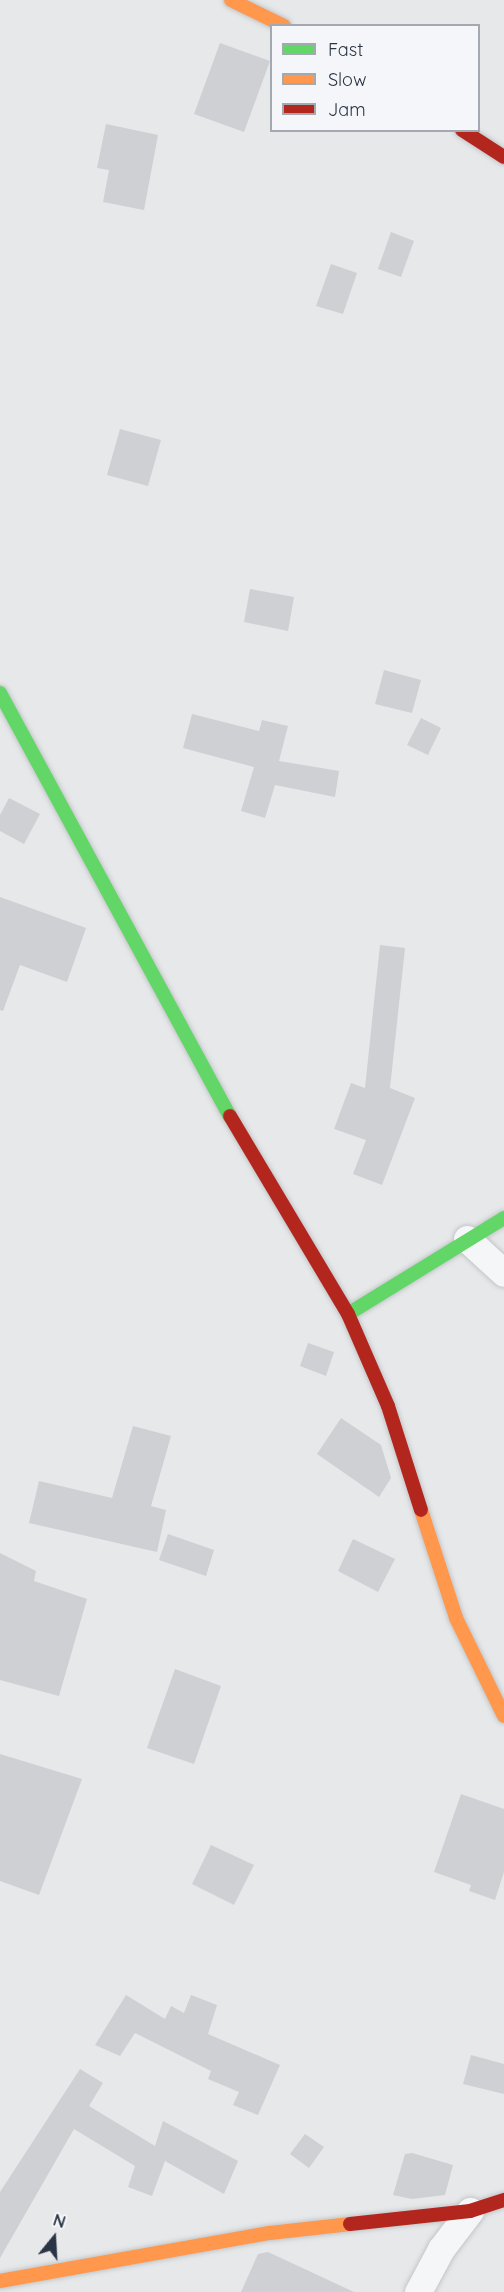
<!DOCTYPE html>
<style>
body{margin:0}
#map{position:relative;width:504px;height:2292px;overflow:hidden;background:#e6e8ea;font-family:Quicksand,sans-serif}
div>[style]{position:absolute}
.building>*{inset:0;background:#ced0d3}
.roads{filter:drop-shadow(0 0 2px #c4c6c8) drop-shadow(0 0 2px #c4c6c8)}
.street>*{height:27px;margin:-13.5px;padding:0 13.5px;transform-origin:13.5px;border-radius:13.5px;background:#f5f6f7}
.fast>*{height:14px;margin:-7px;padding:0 7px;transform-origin:7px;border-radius:7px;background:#63d668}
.slow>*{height:14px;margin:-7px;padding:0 7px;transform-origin:7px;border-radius:7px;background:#ff974d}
.jam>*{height:14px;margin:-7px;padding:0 7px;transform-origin:7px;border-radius:7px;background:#b3261e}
span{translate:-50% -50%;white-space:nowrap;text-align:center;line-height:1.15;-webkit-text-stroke:4.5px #f4f6f9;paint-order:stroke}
.legend{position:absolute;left:270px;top:24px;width:210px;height:108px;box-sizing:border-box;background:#f4f6f9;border:2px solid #a4a8b1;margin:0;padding:8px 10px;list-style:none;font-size:18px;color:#2b3445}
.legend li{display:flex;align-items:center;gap:12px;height:30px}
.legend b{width:30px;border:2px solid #a4a8b1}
.north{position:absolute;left:24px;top:2208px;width:60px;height:60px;-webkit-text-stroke:4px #f4f6f9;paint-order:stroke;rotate:18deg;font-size:16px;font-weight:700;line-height:24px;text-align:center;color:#2b3445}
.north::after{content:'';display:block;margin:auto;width:21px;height:27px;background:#2b3445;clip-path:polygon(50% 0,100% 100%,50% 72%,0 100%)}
</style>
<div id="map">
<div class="building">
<div style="clip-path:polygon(220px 43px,270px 61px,244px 132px,194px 114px)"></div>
<div style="clip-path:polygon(106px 124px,158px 135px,144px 210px,103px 202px,109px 170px,97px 168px)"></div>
<div style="clip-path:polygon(391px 232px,414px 241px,401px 277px,378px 269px)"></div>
<div style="clip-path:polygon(331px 264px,357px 273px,343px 314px,316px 306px)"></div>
<div style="clip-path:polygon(120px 429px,161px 440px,148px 486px,107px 475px)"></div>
<div style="clip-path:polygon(250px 589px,294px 597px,288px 631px,244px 622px)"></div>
<div style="clip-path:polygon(384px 670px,421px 680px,412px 713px,375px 704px)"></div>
<div style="clip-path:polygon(192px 714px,259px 731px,262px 720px,288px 726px,279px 761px,339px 771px,335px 797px,275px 785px,265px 818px,241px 811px,254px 767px,183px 748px)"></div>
<div style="clip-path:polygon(421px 718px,441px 728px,428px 755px,407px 745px)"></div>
<div style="clip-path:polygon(9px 798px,40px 814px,24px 844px,0 831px,0 815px)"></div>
<div style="clip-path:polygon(0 897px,86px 928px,67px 982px,20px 965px,3px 1011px,0 1010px)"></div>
<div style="clip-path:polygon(380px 945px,405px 948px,390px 1088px,415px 1098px,382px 1185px,353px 1174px,366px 1140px,334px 1129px,351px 1083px,365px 1088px)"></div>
<div style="clip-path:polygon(308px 1343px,334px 1352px,326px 1376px,300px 1366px)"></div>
<div style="clip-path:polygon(341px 1418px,381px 1445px,391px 1478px,379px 1497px,317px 1454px)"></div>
<div style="clip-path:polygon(133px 1426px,171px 1436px,151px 1506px,166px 1510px,157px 1552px,29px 1523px,39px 1481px,112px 1498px)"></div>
<div style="clip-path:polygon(168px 1534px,214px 1550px,206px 1576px,159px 1560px)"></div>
<div style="clip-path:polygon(353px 1539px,395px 1559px,378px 1592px,338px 1571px)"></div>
<div style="clip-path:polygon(0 1553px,36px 1571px,34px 1581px,87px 1599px,59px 1696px,0 1680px)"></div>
<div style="clip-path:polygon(175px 1669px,221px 1686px,194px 1764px,147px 1748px)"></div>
<div style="clip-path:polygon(0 1754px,82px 1779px,39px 1895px,0 1881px)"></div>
<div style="clip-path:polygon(461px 1794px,504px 1809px,504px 1872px,495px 1900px,469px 1891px,471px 1885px,434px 1872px)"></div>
<div style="clip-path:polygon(211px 1845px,254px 1865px,234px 1905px,192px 1884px)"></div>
<div style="clip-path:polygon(126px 1995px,165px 2019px,171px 2006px,184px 2013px,191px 1995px,217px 2005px,208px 2034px,280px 2065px,258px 2115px,233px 2105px,239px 2092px,208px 2079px,211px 2071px,135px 2033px,120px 2056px,95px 2045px)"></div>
<div style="clip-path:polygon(471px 2055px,504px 2064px,504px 2094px,463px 2084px)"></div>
<div style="clip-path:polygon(80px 2069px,103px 2083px,89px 2106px,155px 2146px,163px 2121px,238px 2161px,224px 2194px,165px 2161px,152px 2196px,128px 2187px,135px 2166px,74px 2129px,0 2258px,0 2192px)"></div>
<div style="clip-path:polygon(305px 2134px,324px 2147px,309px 2168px,290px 2154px)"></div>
<div style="clip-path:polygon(412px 2153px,453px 2165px,445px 2195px,412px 2199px,393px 2195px,405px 2154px)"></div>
<div style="clip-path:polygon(268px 2252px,354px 2292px,241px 2292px,258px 2254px)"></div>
</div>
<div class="roads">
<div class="street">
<div style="left:467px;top:1239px;width:50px;rotate:42.6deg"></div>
<div style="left:418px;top:2292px;width:49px;rotate:-61.9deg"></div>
<div style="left:441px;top:2249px;width:48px;rotate:-52.7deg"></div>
</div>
<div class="fast">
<div style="left:0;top:693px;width:481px;rotate:61.5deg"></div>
<div style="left:348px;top:1314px;width:183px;rotate:-31.6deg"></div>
</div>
<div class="slow">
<div style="left:231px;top:0;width:59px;rotate:26.1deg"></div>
<div style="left:421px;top:1510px;width:114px;rotate:72deg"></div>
<div style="left:456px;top:1618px;width:109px;rotate:63.9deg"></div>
<div style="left:0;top:2281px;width:274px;rotate:-10.1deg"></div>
<div style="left:270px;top:2233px;width:81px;rotate:-6.4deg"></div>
</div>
<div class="jam">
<div style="left:462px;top:130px;width:50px;rotate:32.7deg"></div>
<div style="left:230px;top:1116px;width:230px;rotate:59.2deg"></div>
<div style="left:348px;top:1314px;width:100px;rotate:66.5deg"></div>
<div style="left:388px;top:1406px;width:109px;rotate:72.4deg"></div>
<div style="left:350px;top:2224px;width:121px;rotate:-6.2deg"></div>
<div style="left:470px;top:2211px;width:36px;rotate:-18deg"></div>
</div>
</div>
<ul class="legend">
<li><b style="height:8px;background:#63d668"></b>Fast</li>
<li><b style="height:8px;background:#ff974d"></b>Slow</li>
<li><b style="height:8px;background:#b3261e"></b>Jam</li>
</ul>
<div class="north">N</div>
</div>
